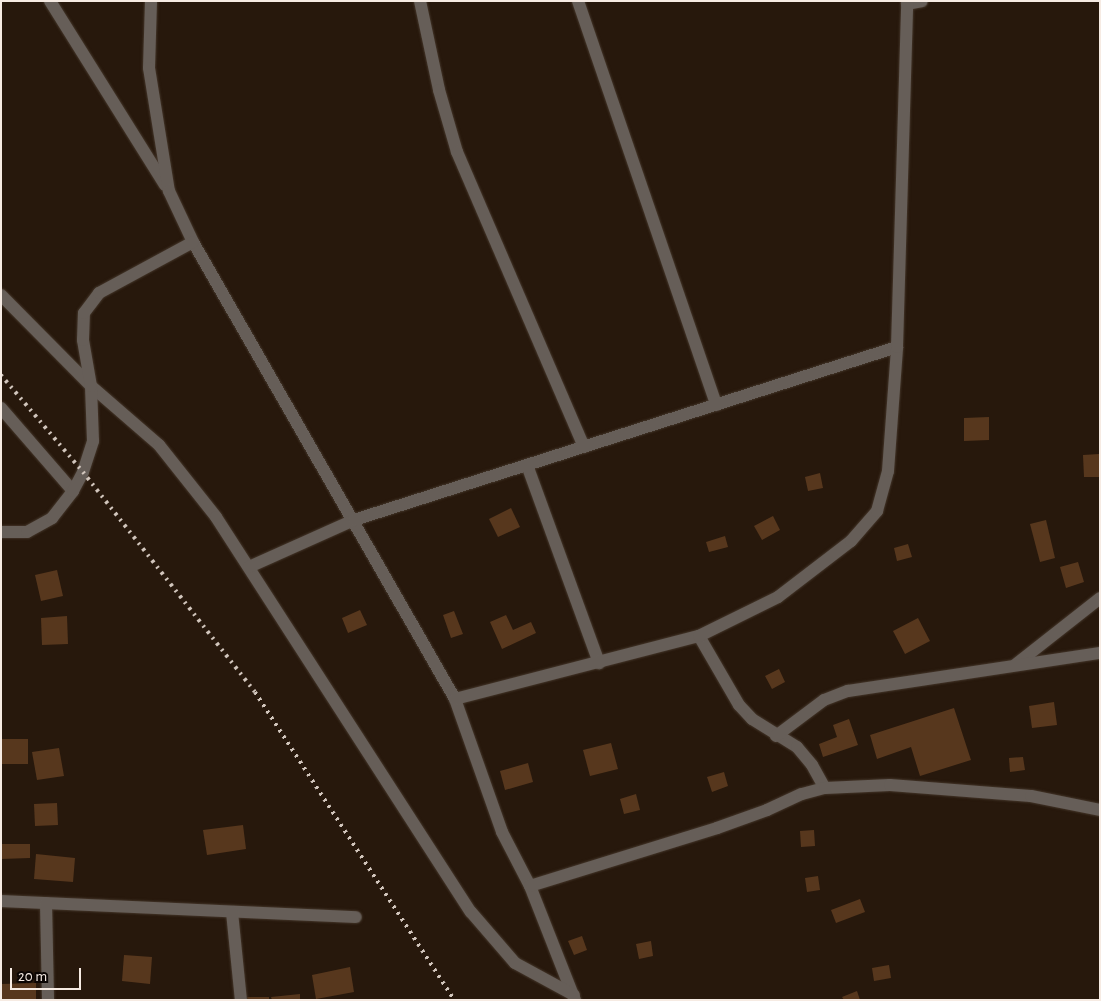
<!DOCTYPE html>
<style>
body{margin:0}
#map{position:relative;width:1101px;height:1001px;overflow:hidden;background:#27180c;font-family:"Alegreya Sans",sans-serif}
div>[style]{position:absolute}
.building>*{inset:0;background:#57371d}
.roads{filter:drop-shadow(0 0 1px #44362a) drop-shadow(0 0 1px #44362a)}
.minor>*{height:12px;margin:-6px;padding:0 6px;transform-origin:6px;border-radius:6px;background:#665e58}
.rail>*{height:4px;margin-top:-2px;transform-origin:0;background:repeating-linear-gradient(90deg,#d2c6bd 0 2.5px,transparent 0 7.5px)}
span{translate:-50% -50%;white-space:nowrap;text-align:center;line-height:1.15;-webkit-text-stroke:5px #0b0503;paint-order:stroke}
.frame{position:absolute;inset:0;border:2px solid #f6ebe3;pointer-events:none}
.scale{position:absolute;left:10px;top:968px;width:71px;height:22px;box-sizing:border-box;border:2px solid #f6ebe3;border-top:0;padding-left:6px;font-size:15px;line-height:18px;white-space:nowrap;color:#f6ebe3;-webkit-text-stroke:4px #0b0503;paint-order:stroke}
</style>
<div id="map">
<div class="building">
<div style="clip-path:polygon(989px 417px,989px 440px,964px 441px,964px 418px)"></div>
<div style="clip-path:polygon(1099px 454px,1100px 477px,1084px 477px,1083px 455px)"></div>
<div style="clip-path:polygon(820px 473px,823px 488px,808px 491px,805px 477px)"></div>
<div style="clip-path:polygon(511px 508px,520px 527px,498px 537px,489px 519px)"></div>
<div style="clip-path:polygon(773px 516px,780px 530px,762px 540px,754px 526px)"></div>
<div style="clip-path:polygon(1046px 520px,1055px 558px,1040px 562px,1030px 524px)"></div>
<div style="clip-path:polygon(725px 536px,728px 547px,709px 552px,706px 542px)"></div>
<div style="clip-path:polygon(908px 544px,912px 557px,897px 561px,894px 548px)"></div>
<div style="clip-path:polygon(1078px 562px,1084px 582px,1066px 588px,1060px 567px)"></div>
<div style="clip-path:polygon(57px 570px,63px 596px,41px 601px,35px 575px)"></div>
<div style="clip-path:polygon(360px 610px,367px 625px,348px 633px,342px 618px)"></div>
<div style="clip-path:polygon(454px 611px,463px 634px,451px 638px,443px 615px)"></div>
<div style="clip-path:polygon(506px 615px,513px 630px,531px 622px,536px 633px,502px 649px,490px 622px)"></div>
<div style="clip-path:polygon(67px 616px,68px 644px,42px 645px,41px 618px)"></div>
<div style="clip-path:polygon(918px 618px,930px 641px,905px 654px,893px 631px)"></div>
<div style="clip-path:polygon(779px 669px,785px 682px,772px 689px,765px 676px)"></div>
<div style="clip-path:polygon(1054px 702px,1057px 725px,1032px 728px,1029px 706px)"></div>
<div style="clip-path:polygon(954px 708px,971px 760px,920px 776px,911px 747px,877px 759px,870px 735px)"></div>
<div style="clip-path:polygon(849px 719px,858px 745px,823px 757px,819px 744px,837px 737px,833px 725px)"></div>
<div style="clip-path:polygon(1px 739px,28px 739px,28px 764px,1px 764px)"></div>
<div style="clip-path:polygon(611px 743px,618px 769px,590px 776px,583px 750px)"></div>
<div style="clip-path:polygon(59px 748px,64px 776px,37px 780px,32px 752px)"></div>
<div style="clip-path:polygon(1023px 757px,1025px 770px,1010px 772px,1009px 758px)"></div>
<div style="clip-path:polygon(528px 763px,533px 782px,505px 790px,500px 771px)"></div>
<div style="clip-path:polygon(724px 772px,728px 786px,712px 792px,707px 777px)"></div>
<div style="clip-path:polygon(636px 794px,640px 810px,624px 814px,620px 799px)"></div>
<div style="clip-path:polygon(57px 803px,58px 825px,35px 826px,34px 804px)"></div>
<div style="clip-path:polygon(243px 825px,246px 849px,207px 855px,203px 830px)"></div>
<div style="clip-path:polygon(814px 830px,815px 846px,801px 847px,800px 831px)"></div>
<div style="clip-path:polygon(1px 844px,30px 844px,30px 858px,1px 859px)"></div>
<div style="clip-path:polygon(36px 854px,75px 858px,73px 882px,34px 879px)"></div>
<div style="clip-path:polygon(818px 876px,820px 890px,807px 892px,805px 878px)"></div>
<div style="clip-path:polygon(860px 899px,865px 912px,836px 923px,831px 910px)"></div>
<div style="clip-path:polygon(582px 936px,587px 950px,574px 955px,568px 941px)"></div>
<div style="clip-path:polygon(651px 941px,653px 956px,639px 959px,636px 944px)"></div>
<div style="clip-path:polygon(124px 955px,152px 957px,150px 984px,122px 981px)"></div>
<div style="clip-path:polygon(889px 965px,891px 978px,874px 981px,872px 968px)"></div>
<div style="clip-path:polygon(350px 967px,354px 992px,316px 999px,312px 975px)"></div>
<div style="clip-path:polygon(36px 983px,36px 1000px,1px 1000px,1px 984px)"></div>
<div style="clip-path:polygon(857px 991px,860px 1000px,844px 1000px,842px 997px)"></div>
<div style="clip-path:polygon(300px 994px,300px 1000px,272px 1000px,271px 997px)"></div>
<div style="clip-path:polygon(247px 997px,269px 997px,269px 1000px,247px 1000px)"></div>
</div>
<div class="roads">
<div class="minor">
<div style="left:50px;top:1px;width:217px;rotate:58deg"></div>
<div style="left:151px;top:1px;width:67px;rotate:91.7deg"></div>
<div style="left:149px;top:68px;width:125px;rotate:80.8deg"></div>
<div style="left:169px;top:191px;width:56px;rotate:64.8deg"></div>
<div style="left:193px;top:242px;width:527px;rotate:60.17deg"></div>
<div style="left:455px;top:699px;width:141px;rotate:70.5deg"></div>
<div style="left:502px;top:832px;width:61px;rotate:62.6deg"></div>
<div style="left:530px;top:886px;width:123px;rotate:68.5deg"></div>
<div style="left:420px;top:1px;width:91px;rotate:77.9deg"></div>
<div style="left:439px;top:90px;width:65px;rotate:73.8deg"></div>
<div style="left:457px;top:152px;width:321px;rotate:66.7deg"></div>
<div style="left:578px;top:1px;width:427px;rotate:71.1deg"></div>
<div style="left:907px;top:4px;width:15px;rotate:-11deg"></div>
<div style="left:1px;top:295px;width:128px;rotate:45.3deg"></div>
<div style="left:91px;top:386px;width:90px;rotate:40.9deg"></div>
<div style="left:159px;top:445px;width:92px;rotate:51.6deg"></div>
<div style="left:216px;top:517px;width:470px;rotate:57.2deg"></div>
<div style="left:471px;top:912px;width:67px;rotate:49.2deg"></div>
<div style="left:515px;top:963px;width:67px;rotate:28.5deg"></div>
<div style="left:1px;top:408px;width:110px;rotate:49.1deg"></div>
<div style="left:527px;top:465px;width:211px;rotate:70deg"></div>
<div style="left:1px;top:532px;width:26px"></div>
<div style="left:27px;top:532px;width:29px;rotate:-29deg"></div>
<div style="left:52px;top:518px;width:34px;rotate:-52deg"></div>
<div style="left:73px;top:491px;width:21px;rotate:-62deg"></div>
<div style="left:83px;top:472px;width:33px;rotate:-72deg"></div>
<div style="left:93px;top:441px;width:55px;rotate:-92.1deg"></div>
<div style="left:91px;top:386px;width:47px;rotate:-99.9deg"></div>
<div style="left:83px;top:340px;width:27px;rotate:-88deg"></div>
<div style="left:84px;top:313px;width:25px;rotate:-53deg"></div>
<div style="left:99px;top:293px;width:107px;rotate:-28.5deg"></div>
<div style="left:249px;top:567px;width:115px;rotate:-24.1deg"></div>
<div style="left:354px;top:520px;width:570px;rotate:-17.67deg"></div>
<div style="left:699px;top:636px;width:80px;rotate:59.9deg"></div>
<div style="left:739px;top:705px;width:19px;rotate:47deg"></div>
<div style="left:752px;top:719px;width:53px;rotate:31.9deg"></div>
<div style="left:797px;top:747px;width:23px;rotate:50deg"></div>
<div style="left:812px;top:765px;width:26px;rotate:61deg"></div>
<div style="left:1015px;top:665px;width:108px;rotate:-38.2deg"></div>
<div style="left:455px;top:699px;width:252px;rotate:-14.5deg"></div>
<div style="left:699px;top:636px;width:88px;rotate:-26.3deg"></div>
<div style="left:778px;top:597px;width:92px;rotate:-37.5deg"></div>
<div style="left:851px;top:541px;width:40px;rotate:-49deg"></div>
<div style="left:877px;top:511px;width:41px;rotate:-74.6deg"></div>
<div style="left:888px;top:471px;width:124px;rotate:-85.8deg"></div>
<div style="left:897px;top:347px;width:346px;rotate:-88.3deg"></div>
<div style="left:776px;top:736px;width:60px;rotate:-36.9deg"></div>
<div style="left:824px;top:700px;width:26px;rotate:-21deg"></div>
<div style="left:848px;top:691px;width:255px;rotate:-8.6deg"></div>
<div style="left:530px;top:886px;width:196px;rotate:-17.2deg"></div>
<div style="left:717px;top:828px;width:53px;rotate:-19.8deg"></div>
<div style="left:767px;top:810px;width:38px;rotate:-25deg"></div>
<div style="left:802px;top:794px;width:24px;rotate:-15deg"></div>
<div style="left:825px;top:788px;width:65px;rotate:-2.6deg"></div>
<div style="left:890px;top:785px;width:141px;rotate:4.5deg"></div>
<div style="left:1031px;top:796px;width:70px;rotate:11.5deg"></div>
<div style="left:1px;top:901px;width:355px;rotate:2.6deg"></div>
<div style="left:46px;top:903px;width:97px;rotate:88.8deg"></div>
<div style="left:232px;top:912px;width:88px;rotate:84.2deg"></div>
</div>
</div>
<div class="rail">
<div style="left:1px;top:375px;width:127px;rotate:49.8deg"></div>
<div style="left:83px;top:472px;width:279px;rotate:52deg"></div>
<div style="left:255px;top:692px;width:367px;rotate:57.1deg"></div>
</div>
<div class="frame"></div>
<div class="scale">20 m</div>
</div>
